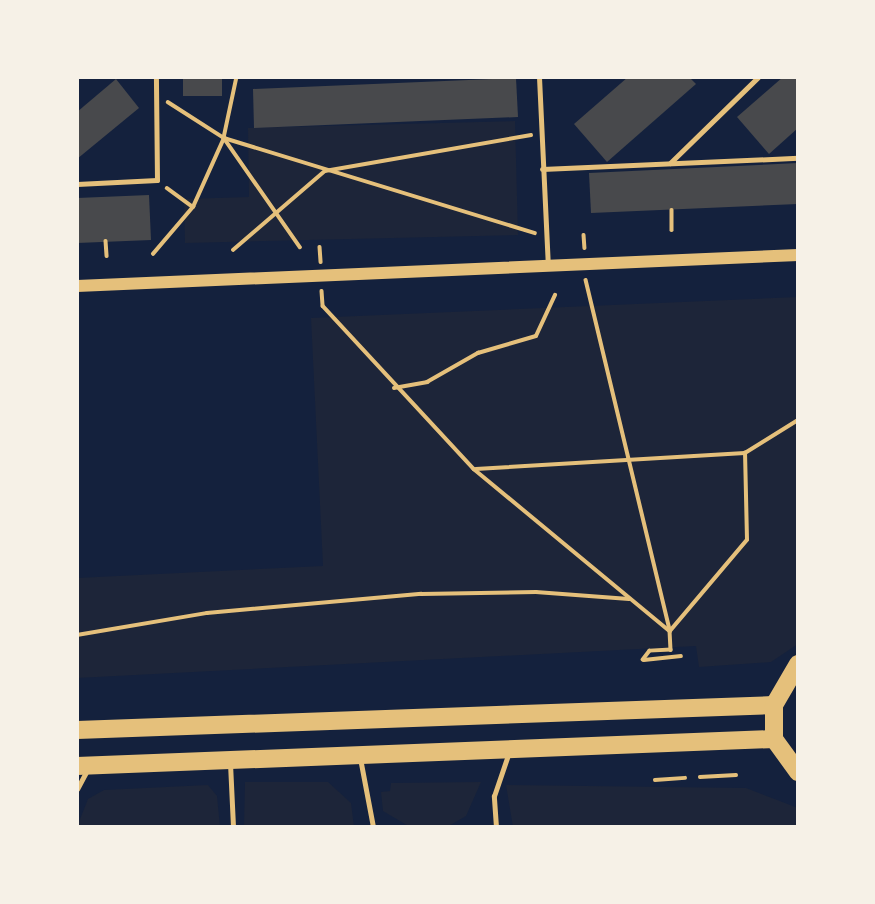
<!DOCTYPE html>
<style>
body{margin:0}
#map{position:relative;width:875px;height:904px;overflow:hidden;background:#14213d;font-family:Georgia,serif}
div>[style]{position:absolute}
.green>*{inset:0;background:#1d2539}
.building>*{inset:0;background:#48494c}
.path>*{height:3.5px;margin:-1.75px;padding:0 1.75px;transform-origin:1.75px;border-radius:1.75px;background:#e5c07b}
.service>*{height:5px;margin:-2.5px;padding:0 2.5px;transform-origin:2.5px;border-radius:2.5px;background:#e5c07b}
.tertiary>*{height:12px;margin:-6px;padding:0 6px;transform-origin:6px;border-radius:6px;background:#e5c07b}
.primary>*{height:18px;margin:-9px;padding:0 9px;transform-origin:9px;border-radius:9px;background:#e5c07b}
.trunk>*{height:18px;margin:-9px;padding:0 9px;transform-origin:9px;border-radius:9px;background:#e5c07b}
span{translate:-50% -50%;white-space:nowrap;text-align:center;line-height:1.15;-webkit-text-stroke:7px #f6f1e7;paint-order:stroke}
.frame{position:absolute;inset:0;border:79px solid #f6f1e7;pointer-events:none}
</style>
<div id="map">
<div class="green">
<div style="clip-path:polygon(515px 121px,518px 235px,185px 243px,184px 199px,249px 197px,248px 128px)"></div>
<div style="clip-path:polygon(798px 297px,798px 644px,771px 662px,699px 667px,696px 646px,77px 678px,77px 578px,323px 566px,311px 318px)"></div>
<div style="clip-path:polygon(245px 782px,328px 782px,351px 803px,354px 827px,244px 827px)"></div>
<div style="clip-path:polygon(481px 782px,466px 816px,447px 827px,410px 827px,383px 811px,381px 792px,390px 791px,391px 783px)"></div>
<div style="clip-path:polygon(208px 785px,217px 796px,220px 827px,77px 827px,88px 799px,104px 790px)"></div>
<div style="clip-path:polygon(506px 785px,746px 788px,798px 808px,798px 827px,513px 827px)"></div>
</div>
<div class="building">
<div style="clip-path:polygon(183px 77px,222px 77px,222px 96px,183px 96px)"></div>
<div style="clip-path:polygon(628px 77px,689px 77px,696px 84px,607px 162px,574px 124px)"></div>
<div style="clip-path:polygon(783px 77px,798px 77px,798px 128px,769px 154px,737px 117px)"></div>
<div style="clip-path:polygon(516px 78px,518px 117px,254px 128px,253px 89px)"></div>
<div style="clip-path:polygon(116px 79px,139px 108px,77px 159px,77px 112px)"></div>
<div style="clip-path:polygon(798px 163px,798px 204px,591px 213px,589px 173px)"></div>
<div style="clip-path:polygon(149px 195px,151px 240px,77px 243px,77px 198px)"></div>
</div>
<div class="path">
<div style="left:237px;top:77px;width:62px;rotate:102deg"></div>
<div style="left:224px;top:138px;width:133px;rotate:55.1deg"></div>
<div style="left:168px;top:102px;width:67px;rotate:32.7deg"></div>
<div style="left:224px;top:138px;width:325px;rotate:17deg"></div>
<div style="left:167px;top:188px;width:32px;rotate:36deg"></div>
<div style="left:672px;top:210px;width:20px;rotate:90deg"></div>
<div style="left:584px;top:235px;width:13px;rotate:86deg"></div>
<div style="left:106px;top:241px;width:15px;rotate:86deg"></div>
<div style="left:320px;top:247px;width:15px;rotate:86deg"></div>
<div style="left:233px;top:250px;width:121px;rotate:-40.7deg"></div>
<div style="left:325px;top:171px;width:209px;rotate:-9.9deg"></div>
<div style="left:153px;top:254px;width:62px;rotate:-49.6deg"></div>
<div style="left:193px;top:207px;width:76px;rotate:-65.8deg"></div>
<div style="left:586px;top:280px;width:361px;rotate:76.5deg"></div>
<div style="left:670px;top:631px;width:19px;rotate:87deg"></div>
<div style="left:671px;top:650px;width:21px;rotate:177deg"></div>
<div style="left:650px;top:651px;width:11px;rotate:128deg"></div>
<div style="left:322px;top:291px;width:15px;rotate:86deg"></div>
<div style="left:323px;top:306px;width:222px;rotate:47.2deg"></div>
<div style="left:474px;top:469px;width:254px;rotate:39.6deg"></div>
<div style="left:670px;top:631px;width:119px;rotate:-49.8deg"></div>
<div style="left:747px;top:540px;width:87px;rotate:-91.3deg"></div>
<div style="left:394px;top:388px;width:34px;rotate:-10deg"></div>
<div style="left:427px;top:382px;width:59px;rotate:-29.6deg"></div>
<div style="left:478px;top:353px;width:60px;rotate:-16.3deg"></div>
<div style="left:536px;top:336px;width:45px;rotate:-65.1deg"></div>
<div style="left:476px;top:469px;width:269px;rotate:-3.4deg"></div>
<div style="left:745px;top:453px;width:62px;rotate:-31.9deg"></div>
<div style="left:77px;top:635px;width:132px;rotate:-9.6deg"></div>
<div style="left:207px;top:613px;width:215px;rotate:-5.1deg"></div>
<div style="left:421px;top:594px;width:115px;rotate:-1deg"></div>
<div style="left:536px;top:592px;width:93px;rotate:4.3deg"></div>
<div style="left:644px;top:660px;width:37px;rotate:-6deg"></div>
<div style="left:700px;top:777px;width:36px;rotate:-3deg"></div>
<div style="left:655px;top:780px;width:30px;rotate:-4deg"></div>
</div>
<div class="service">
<div style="left:539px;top:77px;width:188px;rotate:87.3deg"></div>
<div style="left:670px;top:163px;width:123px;rotate:-44.3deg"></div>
<div style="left:542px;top:169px;width:256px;rotate:-2.5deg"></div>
<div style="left:77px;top:184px;width:80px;rotate:-2.9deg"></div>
<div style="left:157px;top:180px;width:103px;rotate:-90.6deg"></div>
<div style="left:360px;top:758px;width:70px;rotate:79.3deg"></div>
<div style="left:230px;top:763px;width:64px;rotate:87.3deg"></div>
<div style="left:77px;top:789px;width:21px;rotate:-62deg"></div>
<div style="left:496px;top:827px;width:31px;rotate:-94deg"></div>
<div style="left:494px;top:796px;width:46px;rotate:-71.2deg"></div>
</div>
<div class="tertiary">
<div style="left:77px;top:286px;width:722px;rotate:-2.46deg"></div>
</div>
<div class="primary">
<div style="left:77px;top:730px;width:697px;rotate:-2.05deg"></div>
<div style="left:77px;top:766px;width:698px;rotate:-2.22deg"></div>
</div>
<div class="trunk">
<div style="left:798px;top:664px;width:48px;rotate:120.3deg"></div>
<div style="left:774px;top:705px;width:34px;rotate:90deg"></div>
<div style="left:774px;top:739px;width:41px;rotate:54deg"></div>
</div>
<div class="frame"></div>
</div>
